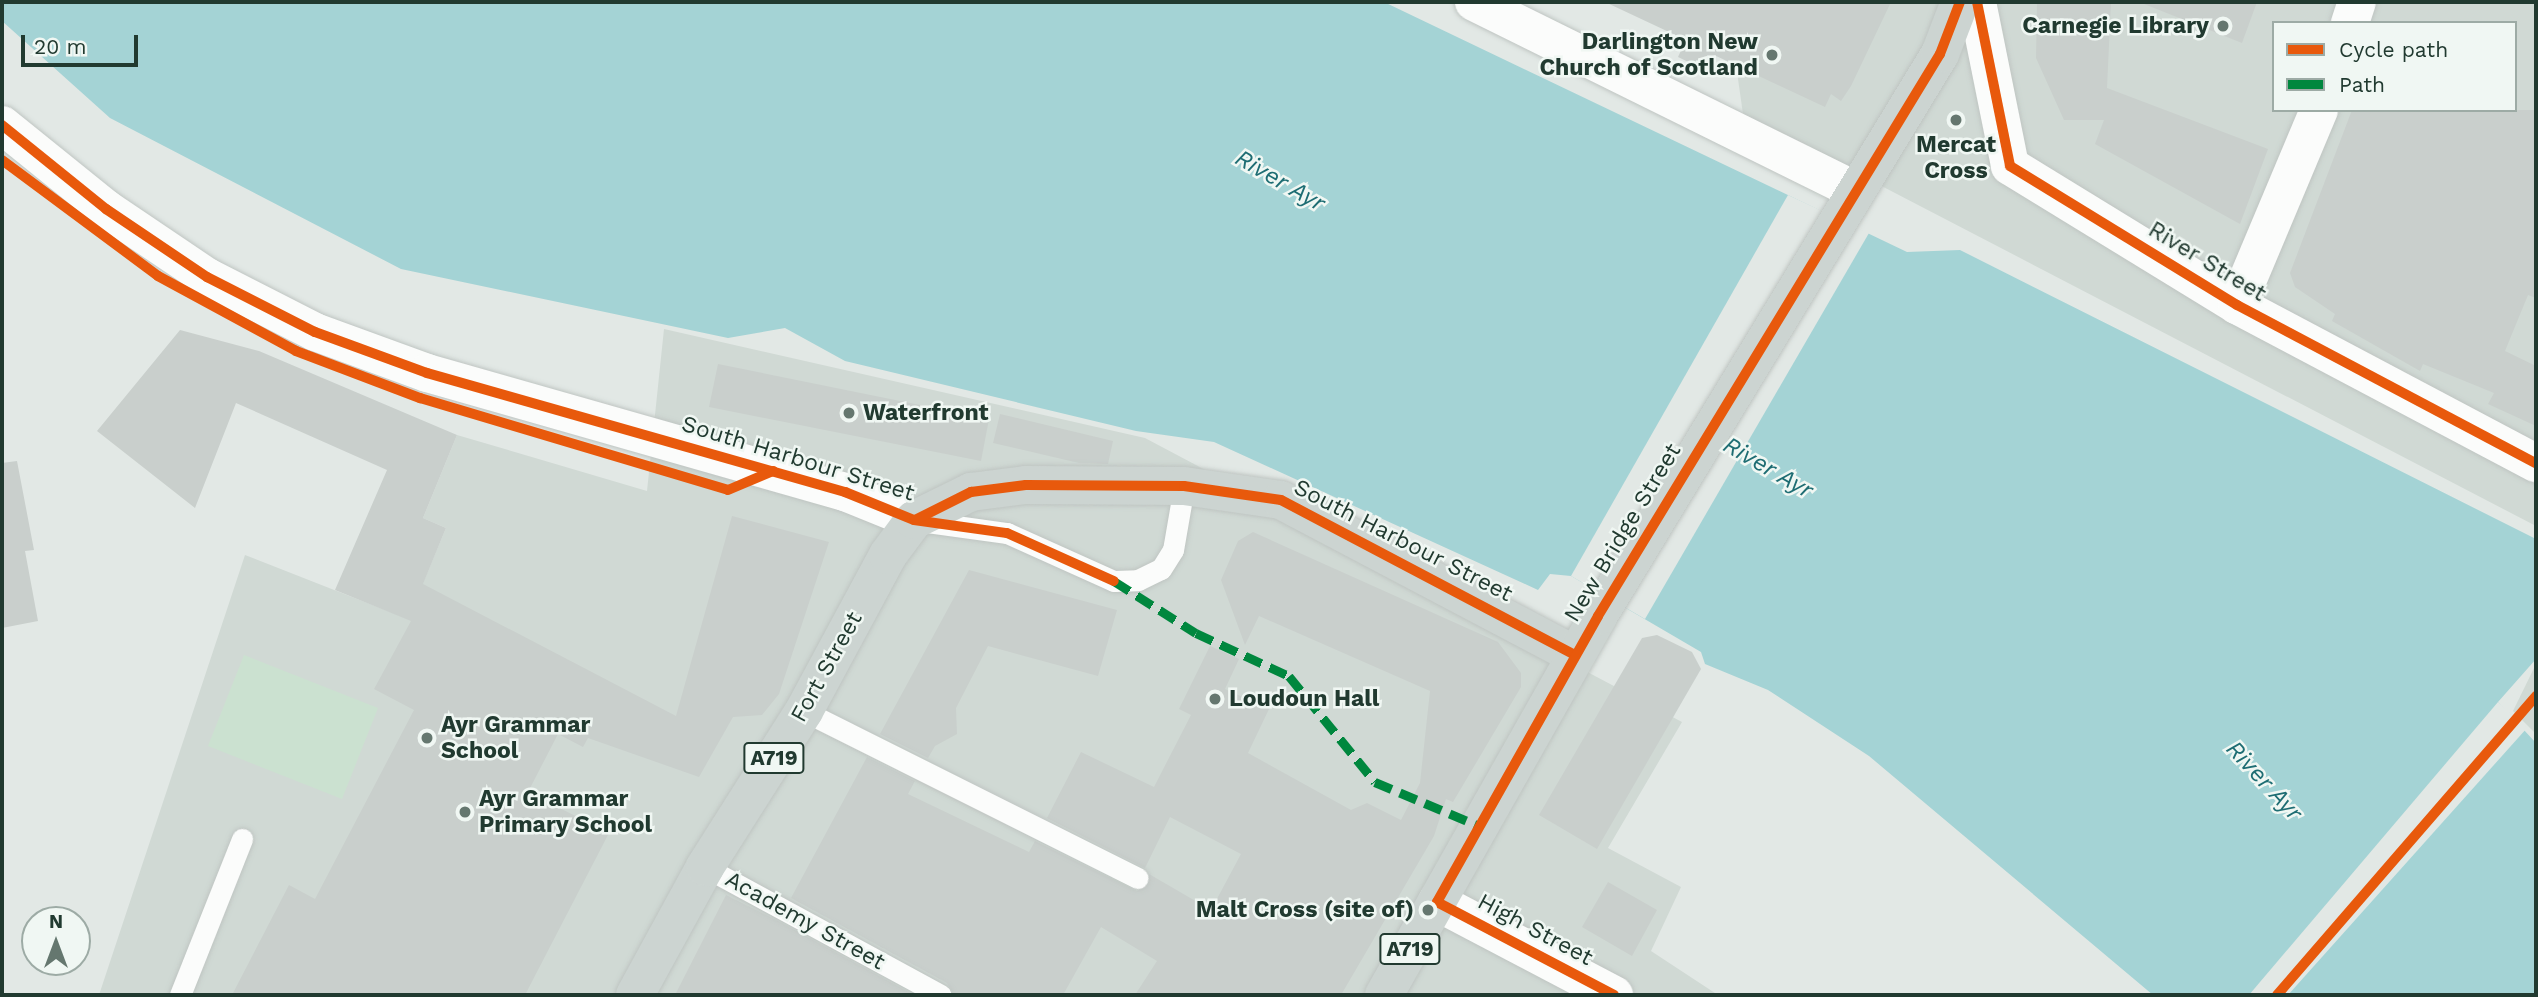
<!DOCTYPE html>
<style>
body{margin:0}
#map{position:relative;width:2538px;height:997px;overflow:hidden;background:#e2e8e5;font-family:"Work Sans",sans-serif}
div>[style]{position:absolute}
.built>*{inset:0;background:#d0d9d4}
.green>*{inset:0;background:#cbe1d0}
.water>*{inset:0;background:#a4d3d5}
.pier>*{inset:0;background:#e2e8e5}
.building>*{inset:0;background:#c9cfcc}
.roads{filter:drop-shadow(0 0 2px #bfc5c2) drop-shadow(0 0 2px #bfc5c2)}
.service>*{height:21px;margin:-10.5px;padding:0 10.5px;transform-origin:10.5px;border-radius:10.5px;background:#fbfcfb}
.minor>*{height:38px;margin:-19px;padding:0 19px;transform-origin:19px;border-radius:19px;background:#fbfcfb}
.secondary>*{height:38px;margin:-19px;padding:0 19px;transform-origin:19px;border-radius:19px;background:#fbfcfb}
.primary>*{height:38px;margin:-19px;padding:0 19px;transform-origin:19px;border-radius:19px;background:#ccd4d1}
.quiet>*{height:9px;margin-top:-4.5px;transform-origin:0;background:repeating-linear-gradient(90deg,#00873e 0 18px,transparent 0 27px)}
.cycleway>*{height:10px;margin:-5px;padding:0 5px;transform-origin:5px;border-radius:5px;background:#e8590c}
.dots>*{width:19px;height:19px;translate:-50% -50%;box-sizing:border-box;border:4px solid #f0f7f3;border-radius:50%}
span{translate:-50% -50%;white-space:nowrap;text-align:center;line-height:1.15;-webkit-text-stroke:5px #f0f7f3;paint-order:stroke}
.shield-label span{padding:2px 5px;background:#f0f7f3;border:2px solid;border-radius:5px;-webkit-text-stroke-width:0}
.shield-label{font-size:21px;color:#213a30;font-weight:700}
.poi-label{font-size:23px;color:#213a30;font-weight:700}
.right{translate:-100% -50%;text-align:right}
.left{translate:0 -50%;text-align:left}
.street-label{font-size:23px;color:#213a30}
.water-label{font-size:24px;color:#1e6d73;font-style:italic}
.frame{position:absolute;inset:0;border:4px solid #213a30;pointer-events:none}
.legend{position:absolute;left:2272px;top:21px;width:245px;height:91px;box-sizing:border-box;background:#f0f7f3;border:2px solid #9daba5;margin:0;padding:9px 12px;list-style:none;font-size:21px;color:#213a30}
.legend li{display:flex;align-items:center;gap:14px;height:35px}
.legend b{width:35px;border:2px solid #9daba5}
.north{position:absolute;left:21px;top:906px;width:70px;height:70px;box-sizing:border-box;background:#f0f7f3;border:2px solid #9daba5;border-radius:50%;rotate:0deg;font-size:19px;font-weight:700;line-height:28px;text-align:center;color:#213a30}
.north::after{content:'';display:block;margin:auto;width:24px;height:32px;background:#65776f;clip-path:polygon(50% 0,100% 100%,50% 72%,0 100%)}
.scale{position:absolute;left:21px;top:35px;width:117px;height:32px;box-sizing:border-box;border:4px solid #213a30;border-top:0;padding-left:9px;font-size:21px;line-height:24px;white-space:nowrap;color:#213a30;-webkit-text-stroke:5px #f0f7f3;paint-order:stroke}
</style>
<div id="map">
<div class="built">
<div style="clip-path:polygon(evenodd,1727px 2px,2536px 2px,2536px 526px,1743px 114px,1727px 2px,2274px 23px,2515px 23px,2515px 110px,2274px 110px,2274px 23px)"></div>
<div style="clip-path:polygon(664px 329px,1145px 438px,1682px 722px,1608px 848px,1681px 887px,1651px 951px,1718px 995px,99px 995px,245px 555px,408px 619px,446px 528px,423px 518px,457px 435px,647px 491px)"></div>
<div style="clip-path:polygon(2536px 664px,2536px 734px,2513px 711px)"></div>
</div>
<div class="green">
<div style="clip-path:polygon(244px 655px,378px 708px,342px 799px,208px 746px)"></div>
</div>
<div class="water">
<div style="clip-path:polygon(2px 2px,1384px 2px,1907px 252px,1960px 250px,2536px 539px,2536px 659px,2498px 702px,2536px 743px,2536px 995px,2153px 995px,1869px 756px,1768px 690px,1705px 664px,1701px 652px,1571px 576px,1550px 574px,1538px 590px,1214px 442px,1136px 431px,845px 361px,785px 328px,728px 338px,401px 269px,110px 118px,2px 21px)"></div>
</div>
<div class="pier">
<div style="clip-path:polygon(1788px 195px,1869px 233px,1645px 619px,1571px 576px)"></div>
<div style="clip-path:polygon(2498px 702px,2527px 728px,2288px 995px,2249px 995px)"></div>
</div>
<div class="building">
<div style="clip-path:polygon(1605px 2px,1891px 2px,1851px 86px,1841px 101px,1831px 94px,1825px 107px,1714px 55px,1707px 71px,1678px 57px,1686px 40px)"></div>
<div style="clip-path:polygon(2037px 2px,2111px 2px,2107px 88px,2268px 149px,2240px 224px,2095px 144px,2104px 120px,2064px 120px,2036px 58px)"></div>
<div style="clip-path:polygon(2139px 2px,2257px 2px,2242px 43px)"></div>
<div style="clip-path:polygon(2352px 110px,2536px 110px,2536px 298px,2528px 295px,2505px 351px,2536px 366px,2536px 426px,2488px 404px,2494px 393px,2423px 364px,2420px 371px,2332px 321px,2335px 314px,2295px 287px,2290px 273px)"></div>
<div style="clip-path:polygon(180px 330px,259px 351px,457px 435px,423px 518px,446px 528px,423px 584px,676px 716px,732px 516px,829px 542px,779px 694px,762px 715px,733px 717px,699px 777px,588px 738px,583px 747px,558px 734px,528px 792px,609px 833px,525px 995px,232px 995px,289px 885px,315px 899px,414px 710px,374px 689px,411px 621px,335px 590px,387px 470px,236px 403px,195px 508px,97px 431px)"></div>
<div style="clip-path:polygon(718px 364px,989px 419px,981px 461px,709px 407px)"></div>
<div style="clip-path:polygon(1000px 414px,1113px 441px,1108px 464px,1079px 463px,993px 443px)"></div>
<div style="clip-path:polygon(17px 461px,34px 550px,25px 551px,38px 621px,2px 628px,2px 463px)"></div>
<div style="clip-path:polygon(1253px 532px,1498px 642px,1521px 673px,1521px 687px,1453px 802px,1446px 799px,1434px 836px,1341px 995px,1135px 995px,1157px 961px,1101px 927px,1063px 995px,954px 995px,947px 983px,791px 898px,867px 757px,915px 781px,908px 794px,1029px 852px,1035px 841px,1137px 891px,1148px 884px,1149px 874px,1211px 910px,1241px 854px,1170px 817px,1145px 868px,1047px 818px,1081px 752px,1154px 787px,1191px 715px,1179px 709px,1210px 646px,1239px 659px,1225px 689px,1269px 709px,1248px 753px,1351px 810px,1367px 803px,1401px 820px,1420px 783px,1430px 691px,1259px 616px,1245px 645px,1221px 580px,1238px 541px)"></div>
<div style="clip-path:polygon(969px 570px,1117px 610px,1098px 676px,988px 646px,956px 708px,957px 734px,935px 746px,928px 758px,880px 734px)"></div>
<div style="clip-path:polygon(1657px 635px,1692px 652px,1701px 669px,1597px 849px,1539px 815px,1642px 638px)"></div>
<div style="clip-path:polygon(1608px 882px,1657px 910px,1632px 956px,1582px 927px)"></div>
<div style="clip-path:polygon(726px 895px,778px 921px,914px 995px,675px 995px)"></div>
</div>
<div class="roads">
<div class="service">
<div style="left:920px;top:521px;width:88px;rotate:7.9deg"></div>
<div style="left:1007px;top:533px;width:117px;rotate:24.2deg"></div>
<div style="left:1114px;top:581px;width:24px;rotate:-2deg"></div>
<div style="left:1138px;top:580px;width:25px;rotate:-26deg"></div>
<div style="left:1161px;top:569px;width:22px;rotate:-58deg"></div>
<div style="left:1173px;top:550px;width:65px;rotate:-80.2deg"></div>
<div style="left:804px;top:711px;width:373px;rotate:26.6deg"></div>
<div style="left:705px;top:867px;width:268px;rotate:28.5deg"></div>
<div style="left:180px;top:995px;width:168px;rotate:-68.3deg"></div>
</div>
<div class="minor">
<div style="left:1474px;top:2px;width:424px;rotate:26.3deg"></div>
<div style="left:1977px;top:2px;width:167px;rotate:78.6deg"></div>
<div style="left:2010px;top:166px;width:266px;rotate:31.5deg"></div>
<div style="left:2237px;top:305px;width:338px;rotate:27.9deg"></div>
<div style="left:2350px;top:23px;width:22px;rotate:-72deg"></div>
<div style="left:2237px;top:305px;width:212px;rotate:-67.2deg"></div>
<div style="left:1437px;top:902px;width:200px;rotate:27.7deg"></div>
</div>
<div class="secondary">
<div style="left:2px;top:125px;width:134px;rotate:38.9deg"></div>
<div style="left:106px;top:209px;width:122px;rotate:34deg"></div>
<div style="left:207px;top:277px;width:121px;rotate:27deg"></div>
<div style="left:315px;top:332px;width:119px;rotate:20.1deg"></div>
<div style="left:427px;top:373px;width:435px;rotate:15.9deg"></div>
<div style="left:845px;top:492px;width:74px;rotate:22.1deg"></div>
</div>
<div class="primary">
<div style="left:635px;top:995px;width:146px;rotate:-61.3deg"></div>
<div style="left:705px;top:867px;width:185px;rotate:-57.6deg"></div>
<div style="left:804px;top:711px;width:177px;rotate:-61.7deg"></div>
<div style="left:888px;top:555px;width:44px;rotate:-53.4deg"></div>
<div style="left:914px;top:520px;width:64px;rotate:-26.2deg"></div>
<div style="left:971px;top:492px;width:55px;rotate:-7.3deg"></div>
<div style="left:1026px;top:485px;width:158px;rotate:0.4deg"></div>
<div style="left:1184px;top:486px;width:98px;rotate:8.2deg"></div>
<div style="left:1281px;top:500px;width:332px;rotate:27.8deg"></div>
<div style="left:1384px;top:995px;width:435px;rotate:-60.5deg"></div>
<div style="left:1598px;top:616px;width:658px;rotate:-58.68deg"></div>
<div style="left:1940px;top:54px;width:56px;rotate:-69deg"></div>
</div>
</div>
<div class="quiet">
<div style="left:1114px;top:581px;width:97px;rotate:32.4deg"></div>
<div style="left:1196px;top:633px;width:102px;rotate:24.8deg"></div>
<div style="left:1289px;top:676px;width:136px;rotate:50.9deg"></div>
<div style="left:1375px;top:782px;width:111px;rotate:22.9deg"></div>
</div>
<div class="cycleway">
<div style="left:1977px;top:2px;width:167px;rotate:78.6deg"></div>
<div style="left:2010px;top:166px;width:266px;rotate:31.5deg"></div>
<div style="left:2237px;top:305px;width:338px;rotate:27.9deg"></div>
<div style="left:2px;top:125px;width:134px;rotate:38.9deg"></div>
<div style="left:106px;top:209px;width:122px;rotate:34deg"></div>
<div style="left:207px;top:277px;width:121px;rotate:27deg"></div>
<div style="left:315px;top:332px;width:119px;rotate:20.1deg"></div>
<div style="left:427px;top:373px;width:435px;rotate:15.9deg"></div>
<div style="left:845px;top:492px;width:74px;rotate:22.1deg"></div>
<div style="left:914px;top:520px;width:94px;rotate:8deg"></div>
<div style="left:1007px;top:533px;width:117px;rotate:24.2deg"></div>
<div style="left:2px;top:160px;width:194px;rotate:36.6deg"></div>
<div style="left:158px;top:276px;width:157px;rotate:28.5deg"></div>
<div style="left:296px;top:351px;width:133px;rotate:20.8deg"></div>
<div style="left:420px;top:398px;width:321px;rotate:16.6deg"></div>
<div style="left:728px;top:490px;width:49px;rotate:-22.9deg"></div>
<div style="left:915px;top:520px;width:63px;rotate:-26.6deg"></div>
<div style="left:971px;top:492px;width:55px;rotate:-7.3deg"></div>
<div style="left:1026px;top:485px;width:158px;rotate:0.4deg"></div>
<div style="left:1184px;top:486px;width:98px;rotate:8.2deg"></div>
<div style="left:1281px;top:500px;width:332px;rotate:27.8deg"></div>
<div style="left:1437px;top:902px;width:328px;rotate:-60.6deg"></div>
<div style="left:1598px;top:616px;width:658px;rotate:-58.68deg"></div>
<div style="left:1940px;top:54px;width:56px;rotate:-69deg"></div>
<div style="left:1437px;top:902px;width:200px;rotate:27.7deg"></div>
<div style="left:2277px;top:995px;width:396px;rotate:-49.1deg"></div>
</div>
<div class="dots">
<div style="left:2223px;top:26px;background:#65776f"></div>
<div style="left:1772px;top:55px;background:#65776f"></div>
<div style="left:1956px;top:120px;background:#65776f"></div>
<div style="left:849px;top:413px;background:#65776f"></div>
<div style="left:1215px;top:699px;background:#65776f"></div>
<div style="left:427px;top:738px;background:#65776f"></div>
<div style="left:465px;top:812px;background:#65776f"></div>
<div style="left:1428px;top:910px;background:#65776f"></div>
</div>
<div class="shield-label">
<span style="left:774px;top:758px">A719</span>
<span style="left:1410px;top:949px">A719</span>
</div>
<div class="poi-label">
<span class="right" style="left:2209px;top:26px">Carnegie Library</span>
<span class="right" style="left:1758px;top:55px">Darlington New<br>Church of Scotland</span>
<span style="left:1956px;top:158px">Mercat<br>Cross</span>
<span class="left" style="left:863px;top:413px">Waterfront</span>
<span class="left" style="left:1229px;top:699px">Loudoun Hall</span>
<span class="left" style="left:441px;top:738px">Ayr Grammar<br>School</span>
<span class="left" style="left:479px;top:812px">Ayr Grammar<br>Primary School</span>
<span class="right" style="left:1414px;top:910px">Malt Cross (site of)</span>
</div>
<div class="street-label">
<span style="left:2207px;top:262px;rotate:31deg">River Street</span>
<span style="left:798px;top:459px;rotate:17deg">South Harbour Street</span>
<span style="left:1623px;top:533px;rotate:-59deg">New Bridge Street</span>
<span style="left:1403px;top:541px;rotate:27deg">South Harbour Street</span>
<span style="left:827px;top:667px;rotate:-61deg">Fort Street</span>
<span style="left:805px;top:921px;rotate:29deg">Academy Street</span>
<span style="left:1535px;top:930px;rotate:28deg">High Street</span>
</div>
<div class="water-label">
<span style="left:1280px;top:181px;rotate:30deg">River Ayr</span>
<span style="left:1768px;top:468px;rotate:30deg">River Ayr</span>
<span style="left:2264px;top:781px;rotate:47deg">River Ayr</span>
</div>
<div class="frame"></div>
<ul class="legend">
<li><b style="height:9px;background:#e8590c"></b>Cycle path</li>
<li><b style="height:9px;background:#00873e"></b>Path</li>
</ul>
<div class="north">N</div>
<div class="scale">20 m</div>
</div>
